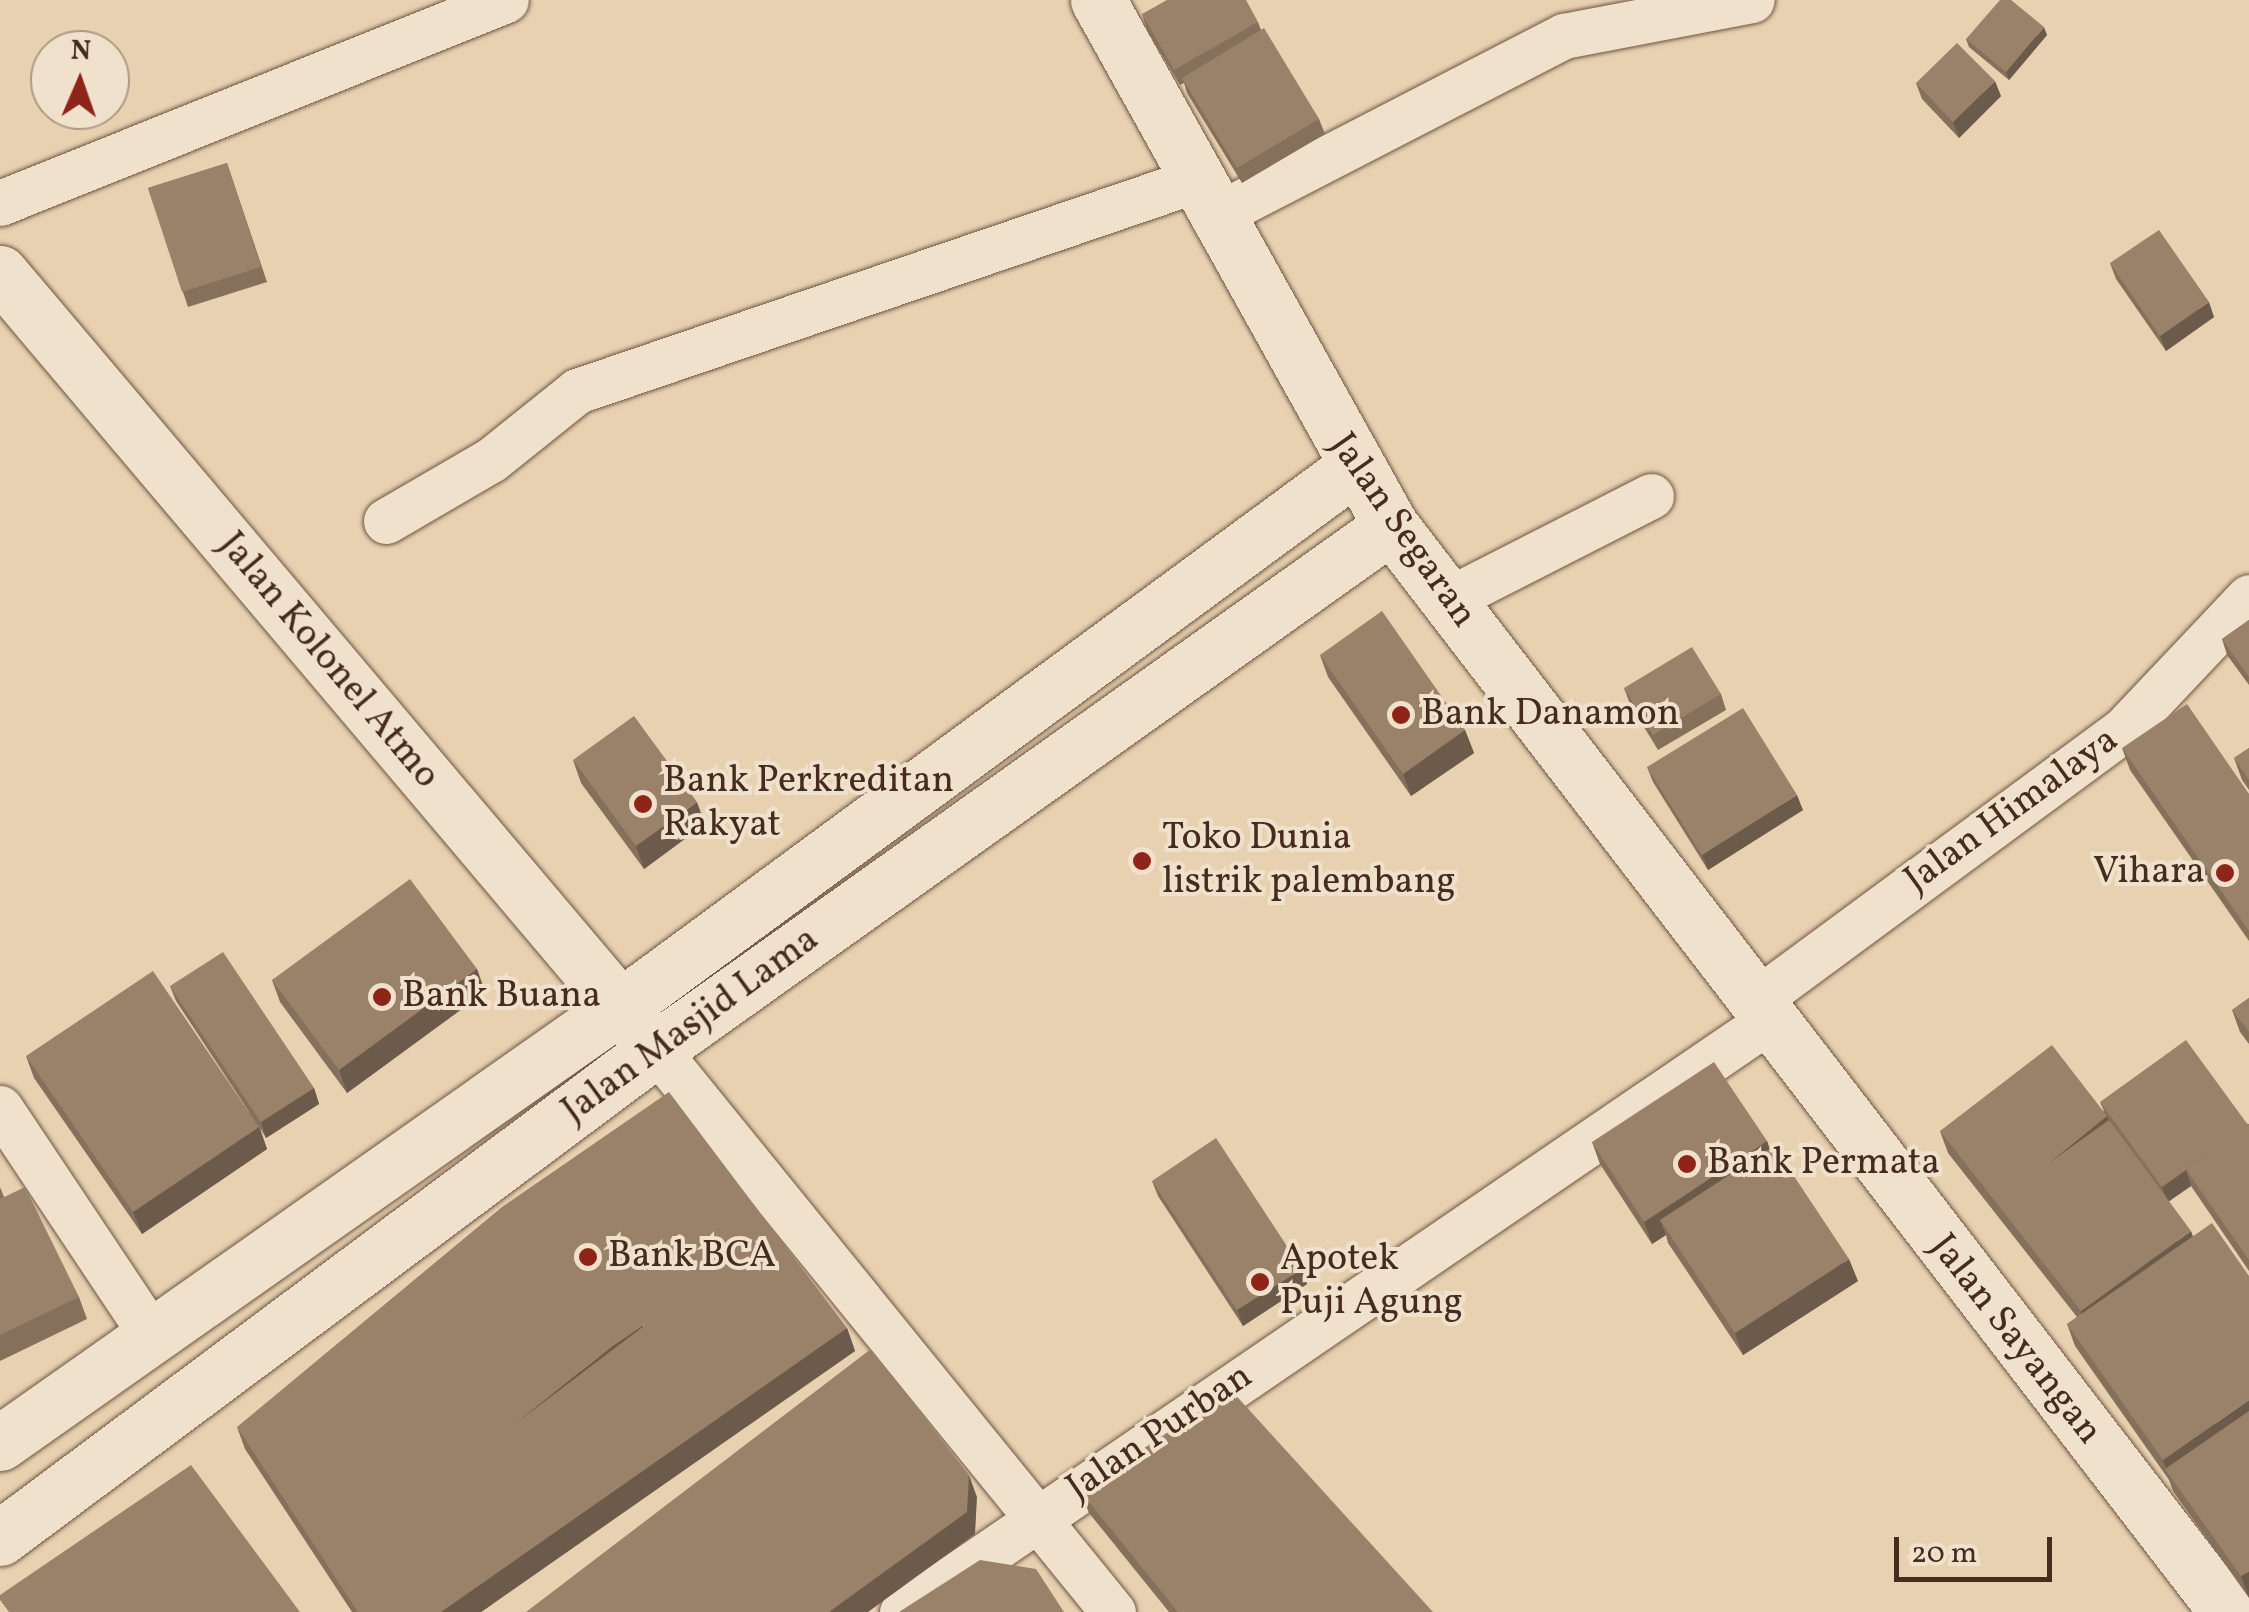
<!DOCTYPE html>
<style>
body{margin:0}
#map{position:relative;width:2249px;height:1612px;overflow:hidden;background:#e8d1b0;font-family:Vollkorn,serif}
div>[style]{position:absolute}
.roads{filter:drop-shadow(0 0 2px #6e5543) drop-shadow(0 0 2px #6e5543)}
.minor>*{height:45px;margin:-22.5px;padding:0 22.5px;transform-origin:22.5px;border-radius:22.5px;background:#f0e1cc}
.tertiary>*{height:55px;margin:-27.5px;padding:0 27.5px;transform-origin:27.5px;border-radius:27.5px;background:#f0e1cc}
.secondary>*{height:55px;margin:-27.5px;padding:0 27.5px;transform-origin:27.5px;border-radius:27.5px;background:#f0e1cc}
.wall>*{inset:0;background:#84705b}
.shaded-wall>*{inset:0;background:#6c5b4a}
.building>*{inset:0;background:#9a826a}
.dots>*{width:28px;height:28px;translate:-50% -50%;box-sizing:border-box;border:5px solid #f0e1cc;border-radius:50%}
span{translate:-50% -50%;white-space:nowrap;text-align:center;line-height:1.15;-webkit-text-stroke:8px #f0e1cc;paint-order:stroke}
.street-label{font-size:38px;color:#452c1f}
.poi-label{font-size:38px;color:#452c1f}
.left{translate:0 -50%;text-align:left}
.right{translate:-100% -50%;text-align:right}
.north{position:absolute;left:30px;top:30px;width:100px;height:100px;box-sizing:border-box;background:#f0e1cc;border:2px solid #ac9987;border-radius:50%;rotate:2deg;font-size:28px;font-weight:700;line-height:40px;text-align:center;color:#452c1f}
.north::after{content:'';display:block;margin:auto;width:35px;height:45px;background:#8f2418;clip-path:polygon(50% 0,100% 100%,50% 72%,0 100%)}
.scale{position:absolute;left:1894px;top:1537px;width:158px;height:45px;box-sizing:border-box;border:5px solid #452c1f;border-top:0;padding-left:12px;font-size:30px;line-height:35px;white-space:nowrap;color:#452c1f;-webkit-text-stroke:8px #f0e1cc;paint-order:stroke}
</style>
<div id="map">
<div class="roads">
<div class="minor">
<div style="left:0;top:203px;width:545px;rotate:-21.86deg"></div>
<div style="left:1213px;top:217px;width:395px;rotate:-27.3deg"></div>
<div style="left:1564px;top:36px;width:191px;rotate:-10.8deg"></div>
<div style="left:386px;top:521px;width:121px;rotate:-30.2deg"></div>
<div style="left:491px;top:460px;width:110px;rotate:-38.7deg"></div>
<div style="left:577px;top:391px;width:651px;rotate:-18.82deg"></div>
<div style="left:1447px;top:600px;width:229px;rotate:-27deg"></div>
<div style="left:1754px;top:1002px;width:461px;rotate:-36.4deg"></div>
<div style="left:2125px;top:728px;width:180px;rotate:-46.6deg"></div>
<div style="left:656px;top:1049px;width:725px;rotate:50.93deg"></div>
<div style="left:0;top:1108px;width:274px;rotate:56.3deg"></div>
<div style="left:902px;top:1612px;width:1047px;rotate:-34.3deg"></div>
</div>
<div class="tertiary">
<div style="left:1098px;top:0;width:602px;rotate:60.88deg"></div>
<div style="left:1391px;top:526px;width:1371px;rotate:52.41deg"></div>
</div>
<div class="secondary">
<div style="left:0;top:273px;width:998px;rotate:49.8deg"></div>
<div style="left:0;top:1443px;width:758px;rotate:-35.12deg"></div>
<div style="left:620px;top:1007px;width:908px;rotate:-36.31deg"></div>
<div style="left:0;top:1538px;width:818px;rotate:-36.7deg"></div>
<div style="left:656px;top:1049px;width:902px;rotate:-35.43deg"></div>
</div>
</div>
<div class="wall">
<div style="clip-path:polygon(1142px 14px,1258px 22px,1261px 30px,1319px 119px,1325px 134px,1242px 183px,1187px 93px,1184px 83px,1180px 85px,1147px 30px)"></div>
<div style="clip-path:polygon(2047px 35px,2009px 80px,1969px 47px,1966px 39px)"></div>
<div style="clip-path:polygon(1916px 83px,2001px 96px,1959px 138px,1922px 99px)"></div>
<div style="clip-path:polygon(227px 163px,267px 282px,188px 307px,148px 188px)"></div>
<div style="clip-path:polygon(2110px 263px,2214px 317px,2166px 351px,2116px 279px)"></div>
<div style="clip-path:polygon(2249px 620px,2249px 685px,2227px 655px,2222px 639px)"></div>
<div style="clip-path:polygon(1320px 655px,1465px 730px,1474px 753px,1411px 796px,1328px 677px)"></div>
<div style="clip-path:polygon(1624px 688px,1721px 694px,1726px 710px,1658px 750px,1630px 704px)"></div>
<div style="clip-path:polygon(2122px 748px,2249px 794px,2249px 941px,2130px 770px)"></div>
<div style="clip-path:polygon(2249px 748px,2249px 790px,2242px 780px,2234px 758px)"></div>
<div style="clip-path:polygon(573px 760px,705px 824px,644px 869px,581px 783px)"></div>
<div style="clip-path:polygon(1647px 767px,1803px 810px,1708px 870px,1653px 782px)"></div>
<div style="clip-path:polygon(477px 969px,485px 992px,347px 1093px,280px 1002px,272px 980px)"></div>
<div style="clip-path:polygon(170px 986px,314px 1088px,319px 1104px,266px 1138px,260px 1128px,267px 1149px,142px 1234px,34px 1078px,26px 1056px,249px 1112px,176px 1001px)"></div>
<div style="clip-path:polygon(2249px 998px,2249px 1044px,2240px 1032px,2232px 1010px)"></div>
<div style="clip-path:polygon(2100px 1102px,2249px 1124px,2249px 1271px,2191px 1186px,2169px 1201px,2249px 1598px,2173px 1491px,2169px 1480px,2075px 1346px,2067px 1324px,2077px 1317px,1948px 1153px,1940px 1131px,2104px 1111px)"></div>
<div style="clip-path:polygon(1767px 1141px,1769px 1149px,1858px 1281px,1743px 1355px,1668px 1243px,1666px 1235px,1652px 1244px,1600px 1164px,1592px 1142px)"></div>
<div style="clip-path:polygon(1152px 1181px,1307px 1284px,1243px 1326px,1158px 1196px)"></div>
<div style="clip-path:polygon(0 1187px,4px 1197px,79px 1297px,87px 1319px,0 1361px)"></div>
<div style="clip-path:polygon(847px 1328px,855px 1351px,481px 1612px,352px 1612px,245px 1449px,237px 1427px)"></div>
<div style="clip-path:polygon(1080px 1491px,1433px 1612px,1169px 1612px,1089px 1513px)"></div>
</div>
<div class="shaded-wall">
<div style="clip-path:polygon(2044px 27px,2047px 35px,2009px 80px,2006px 72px)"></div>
<div style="clip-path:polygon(1995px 81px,2001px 96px,1959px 138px,1953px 122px)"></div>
<div style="clip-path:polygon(2209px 302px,2214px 317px,2166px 351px,2160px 336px)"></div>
<div style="clip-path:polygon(1465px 730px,1474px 753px,1411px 796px,1403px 774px)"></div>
<div style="clip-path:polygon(1797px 795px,1803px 810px,1708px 870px,1702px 855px)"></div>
<div style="clip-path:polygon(697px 802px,705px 824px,644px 869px,636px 846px)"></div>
<div style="clip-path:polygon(477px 969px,485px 992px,347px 1093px,339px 1070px)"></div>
<div style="clip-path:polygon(314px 1088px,319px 1104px,266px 1138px,261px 1122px)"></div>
<div style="clip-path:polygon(2107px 1116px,2116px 1139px,2049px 1163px)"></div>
<div style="clip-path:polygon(259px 1127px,267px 1149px,142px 1234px,133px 1212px)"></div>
<div style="clip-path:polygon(1767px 1141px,1775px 1163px,1660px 1220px,1666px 1235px,1652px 1244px,1644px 1222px)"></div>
<div style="clip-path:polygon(2186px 1170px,2191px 1186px,2168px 1202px,2162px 1187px)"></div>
<div style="clip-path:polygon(2191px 1231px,2199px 1253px,2089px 1333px,2081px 1311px)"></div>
<div style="clip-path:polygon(1849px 1259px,1858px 1281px,1743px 1355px,1735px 1333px)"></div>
<div style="clip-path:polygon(1302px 1269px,1307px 1284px,1243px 1326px,1237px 1310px)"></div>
<div style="clip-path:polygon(643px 1325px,651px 1347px,511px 1427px,612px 1346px)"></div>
<div style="clip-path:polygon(847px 1328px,855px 1351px,481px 1612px,441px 1612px)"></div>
<div style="clip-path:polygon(2249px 1400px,2249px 1428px,2167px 1471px,2163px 1460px)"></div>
<div style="clip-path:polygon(969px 1475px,977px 1497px,975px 1534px,868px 1612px,829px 1612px)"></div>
<div style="clip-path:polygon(2249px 1571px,2249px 1598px,2241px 1576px)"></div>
</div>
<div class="building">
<div style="clip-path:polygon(1167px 0,1246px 0,1258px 22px,1174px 70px,1142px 14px)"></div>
<div style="clip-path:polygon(2000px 0,2011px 0,2044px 27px,2006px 72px,1966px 39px)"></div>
<div style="clip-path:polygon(1264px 28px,1319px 119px,1237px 168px,1182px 78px)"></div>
<div style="clip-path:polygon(1957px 43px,1995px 81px,1953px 122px,1916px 83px)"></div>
<div style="clip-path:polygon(227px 163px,261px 267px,182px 292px,148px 188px)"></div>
<div style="clip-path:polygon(2159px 230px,2209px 302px,2160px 336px,2110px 263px)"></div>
<div style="clip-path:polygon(1382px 611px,1465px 730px,1403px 774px,1320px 655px)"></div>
<div style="clip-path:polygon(2249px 620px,2249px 677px,2222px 639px)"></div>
<div style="clip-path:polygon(1692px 647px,1721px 694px,1653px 735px,1624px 688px)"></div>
<div style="clip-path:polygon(2187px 704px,2249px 794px,2249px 931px,2122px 748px)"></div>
<div style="clip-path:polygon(1743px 708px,1797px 795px,1702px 855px,1647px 767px)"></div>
<div style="clip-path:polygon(634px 716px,697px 802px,636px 846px,573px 760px)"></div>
<div style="clip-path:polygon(2249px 748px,2249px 780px,2234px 758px)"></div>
<div style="clip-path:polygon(410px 879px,477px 969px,339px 1070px,272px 980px)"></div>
<div style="clip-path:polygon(223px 952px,314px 1088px,261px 1122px,170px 986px)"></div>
<div style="clip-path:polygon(153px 971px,259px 1127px,133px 1212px,26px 1056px)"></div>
<div style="clip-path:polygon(2249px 998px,2249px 1032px,2232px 1010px)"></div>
<div style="clip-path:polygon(2186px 1040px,2248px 1125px,2185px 1168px,2186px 1170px,2162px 1187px,2100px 1102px)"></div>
<div style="clip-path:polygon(2052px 1045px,2107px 1116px,2049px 1163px,2109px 1120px,2191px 1231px,2081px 1311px,1940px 1131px)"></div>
<div style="clip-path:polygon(1714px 1062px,1767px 1141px,1644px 1222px,1592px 1142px)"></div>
<div style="clip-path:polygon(evenodd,669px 1092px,847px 1328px,441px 1612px,358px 1612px,237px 1427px,502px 1207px,669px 1092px,643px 1325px,644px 1326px,511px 1427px,612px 1346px,643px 1325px)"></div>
<div style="clip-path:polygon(2249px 1124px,2249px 1260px,2185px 1168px)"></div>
<div style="clip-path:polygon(1216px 1138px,1302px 1269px,1237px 1310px,1152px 1181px)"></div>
<div style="clip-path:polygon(1774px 1146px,1849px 1259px,1735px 1333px,1660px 1220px)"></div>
<div style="clip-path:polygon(25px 1187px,79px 1297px,0 1335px,0 1199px)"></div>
<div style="clip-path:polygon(2212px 1223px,2249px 1276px,2249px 1400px,2163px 1460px,2067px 1324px)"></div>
<div style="clip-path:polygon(871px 1349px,969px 1475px,967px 1512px,829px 1612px,526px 1612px)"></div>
<div style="clip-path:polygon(1231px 1390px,1433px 1612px,1178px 1612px,1080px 1491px)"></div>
<div style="clip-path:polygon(2249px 1411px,2249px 1571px,2241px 1576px,2165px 1469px)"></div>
<div style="clip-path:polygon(191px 1465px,300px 1612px,9px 1612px,0 1600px,0 1595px)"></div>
<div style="clip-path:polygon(980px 1560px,1036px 1569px,1064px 1612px,899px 1612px)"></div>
</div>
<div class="dots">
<div style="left:1401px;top:715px;background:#8f2418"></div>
<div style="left:643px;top:804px;background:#8f2418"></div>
<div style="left:1142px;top:861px;background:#8f2418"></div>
<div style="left:2225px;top:873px;background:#8f2418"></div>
<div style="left:382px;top:997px;background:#8f2418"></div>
<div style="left:1687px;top:1164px;background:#8f2418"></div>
<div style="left:588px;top:1257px;background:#8f2418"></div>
<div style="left:1260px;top:1282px;background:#8f2418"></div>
</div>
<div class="street-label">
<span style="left:1402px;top:531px;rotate:55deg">Jalan Segaran</span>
<span style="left:328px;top:661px;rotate:50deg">Jalan Kolonel Atmo</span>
<span style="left:2012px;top:811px;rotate:-36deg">Jalan Himalaya</span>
<span style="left:691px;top:1026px;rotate:-36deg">Jalan Masjid Lama</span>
<span style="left:2015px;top:1340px;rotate:52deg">Jalan Sayangan</span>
<span style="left:1160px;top:1433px;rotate:-34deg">Jalan Purban</span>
</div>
<div class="poi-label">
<span class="left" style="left:1421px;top:715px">Bank Danamon</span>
<span class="left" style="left:663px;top:804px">Bank Perkreditan<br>Rakyat</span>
<span class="left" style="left:1162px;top:861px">Toko Dunia<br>listrik palembang</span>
<span class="right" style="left:2205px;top:873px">Vihara</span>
<span class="left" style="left:402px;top:997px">Bank Buana</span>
<span class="left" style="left:1707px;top:1164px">Bank Permata</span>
<span class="left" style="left:608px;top:1257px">Bank BCA</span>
<span class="left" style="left:1280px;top:1282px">Apotek<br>Puji Agung</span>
</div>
<div class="north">N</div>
<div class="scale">20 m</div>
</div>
